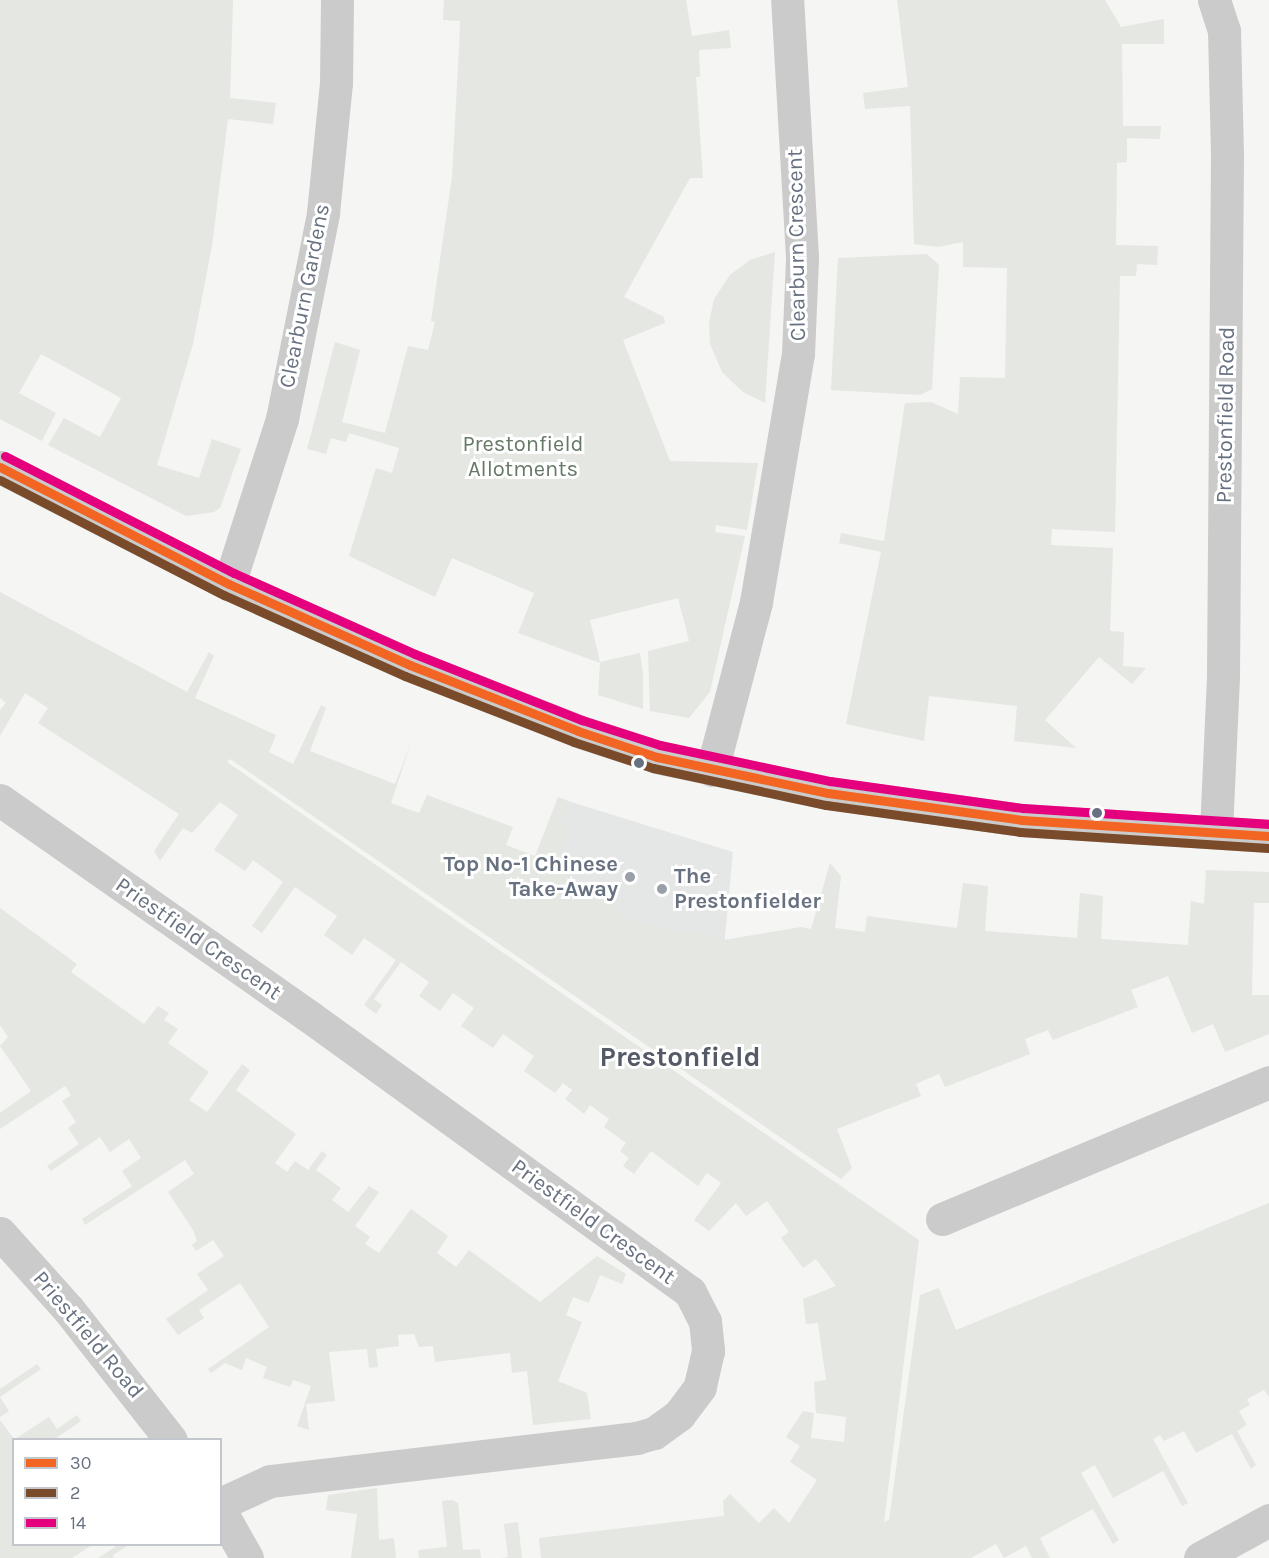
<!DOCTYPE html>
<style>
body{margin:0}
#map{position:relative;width:1269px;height:1558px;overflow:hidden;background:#f5f5f4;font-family:Karla,sans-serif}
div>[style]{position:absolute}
.built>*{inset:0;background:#e5e6e6}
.green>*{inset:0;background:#e4e7e2}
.minor>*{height:33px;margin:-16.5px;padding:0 16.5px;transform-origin:16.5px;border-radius:16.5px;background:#cbcbcc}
.bus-1>*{height:9px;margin:-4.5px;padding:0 4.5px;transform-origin:4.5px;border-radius:4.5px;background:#f26522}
.bus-2>*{height:9px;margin:-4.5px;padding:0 4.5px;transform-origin:4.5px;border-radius:4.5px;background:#7a4b2a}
.bus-3>*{height:9px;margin:-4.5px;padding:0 4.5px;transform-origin:4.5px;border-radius:4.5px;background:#e5007d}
.dots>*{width:16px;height:16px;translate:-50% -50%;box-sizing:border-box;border:3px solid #fff;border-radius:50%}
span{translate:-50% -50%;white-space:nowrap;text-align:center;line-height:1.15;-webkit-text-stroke:6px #fff;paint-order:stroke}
.street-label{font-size:22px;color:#687180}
.park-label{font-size:22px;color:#667866}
.poi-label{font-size:22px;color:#687180;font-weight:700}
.right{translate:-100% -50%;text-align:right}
.left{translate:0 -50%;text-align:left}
.district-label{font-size:28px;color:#555b66;font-weight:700}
.legend{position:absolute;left:12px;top:1438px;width:210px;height:108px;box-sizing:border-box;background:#fff;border:2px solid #c3c6cc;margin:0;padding:8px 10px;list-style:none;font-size:18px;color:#687180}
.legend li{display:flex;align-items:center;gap:12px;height:30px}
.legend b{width:30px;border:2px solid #c3c6cc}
</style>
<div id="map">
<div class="built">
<div style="clip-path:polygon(571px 802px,733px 852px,719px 1000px,520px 889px)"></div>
</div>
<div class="green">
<div style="clip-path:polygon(0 0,233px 0,230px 98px,276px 103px,273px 124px,228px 119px,212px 246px,193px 344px,157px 465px,199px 478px,212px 439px,241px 449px,220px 508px,214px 512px,186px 516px,48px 445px,64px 418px,100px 437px,121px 398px,41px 354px,19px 393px,56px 413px,42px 441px,0 419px)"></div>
<div style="clip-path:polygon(444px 0,686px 0,692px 36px,729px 30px,731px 48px,699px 50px,700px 77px,696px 77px,703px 178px,690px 178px,624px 297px,664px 317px,665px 323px,623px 340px,670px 461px,758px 463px,747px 530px,716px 525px,715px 532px,745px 536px,710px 692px,689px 718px,650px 711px,648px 651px,689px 641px,678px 598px,590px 620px,600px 662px,640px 653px,643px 674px,643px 709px,598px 695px,600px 663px,518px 633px,534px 593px,452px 558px,435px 597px,349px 556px,376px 468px,392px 473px,399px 448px,349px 433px,346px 442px,331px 438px,326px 454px,307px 449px,335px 342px,360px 350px,342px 422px,385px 433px,408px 346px,428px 350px,435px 322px,431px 321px,452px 177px,459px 49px,460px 21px,443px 20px)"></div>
<div style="clip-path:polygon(897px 0,1105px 0,1121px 27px,1164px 19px,1164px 44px,1122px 44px,1123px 126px,1161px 126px,1160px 139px,1127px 138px,1127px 162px,1117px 163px,1116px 245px,1158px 246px,1157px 265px,1137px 264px,1136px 276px,1120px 276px,1115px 532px,1052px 529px,1051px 545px,1113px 548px,1110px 631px,1124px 632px,1123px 666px,1146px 668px,1132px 684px,1099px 657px,1045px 720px,1076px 748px,1014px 741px,1017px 706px,929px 696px,924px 741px,846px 724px,881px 552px,839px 543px,841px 533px,884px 541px,905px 403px,931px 402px,958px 414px,960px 377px,1005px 378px,1007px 268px,963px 267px,963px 242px,938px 247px,914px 244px,910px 106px,865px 109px,863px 93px,908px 87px)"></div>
<div style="clip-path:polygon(775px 252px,765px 403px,743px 392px,722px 372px,710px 344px,709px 323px,714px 299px,730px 275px,750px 260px)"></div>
<div style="clip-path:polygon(927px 254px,939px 265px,932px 389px,920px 395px,831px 390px,838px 258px)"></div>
<div style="clip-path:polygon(0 592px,187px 692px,209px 652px,214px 656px,195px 698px,276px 735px,269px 752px,293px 764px,321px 705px,326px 708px,310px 751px,395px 784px,411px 743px,391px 803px,419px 813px,427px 795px,513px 827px,506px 845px,535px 856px,558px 797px,571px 802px,560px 823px,567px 826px,557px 872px,565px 873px,631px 919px,723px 940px,801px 927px,811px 929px,830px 863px,841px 876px,835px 928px,865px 932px,867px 916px,957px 928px,963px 883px,988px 886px,985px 931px,1077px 938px,1080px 893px,1103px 896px,1101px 939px,1188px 945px,1191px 901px,1204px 904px,1206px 870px,1269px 872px,1269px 903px,1254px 903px,1252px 995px,1269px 995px,1269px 1034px,1225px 1052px,1213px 1024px,1192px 1033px,1168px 976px,1131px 990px,1138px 1007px,1053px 1040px,1048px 1030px,1025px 1039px,1030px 1054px,945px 1087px,939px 1074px,916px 1084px,921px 1096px,837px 1129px,852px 1168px,841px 1179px,230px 759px,227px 762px,919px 1240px,884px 1522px,889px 1520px,920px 1295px,939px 1288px,956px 1330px,1269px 1203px,1269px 1397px,1264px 1390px,1247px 1399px,1250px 1405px,1239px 1411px,1247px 1425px,1237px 1431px,1256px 1465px,1251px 1469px,1232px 1434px,1196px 1453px,1184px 1431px,1164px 1441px,1160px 1435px,1153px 1439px,1188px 1503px,1182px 1506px,1163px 1471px,1113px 1498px,1095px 1465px,1081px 1473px,1119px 1540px,1113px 1544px,1093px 1509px,1040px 1538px,1050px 1558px,1032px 1558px,1026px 1546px,1004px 1558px,996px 1544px,971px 1558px,541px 1558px,539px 1538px,724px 1516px,723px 1501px,730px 1494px,759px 1523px,774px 1508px,789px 1523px,817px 1480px,790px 1462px,800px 1446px,786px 1437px,803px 1411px,814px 1413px,811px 1438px,844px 1442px,846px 1417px,816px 1413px,814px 1382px,826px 1380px,818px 1323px,806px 1324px,803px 1299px,836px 1286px,816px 1259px,803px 1268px,781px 1238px,789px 1232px,767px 1201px,746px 1216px,736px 1203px,709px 1231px,694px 1220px,721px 1183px,707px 1173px,698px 1186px,651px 1151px,634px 1174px,623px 1166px,629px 1158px,620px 1151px,626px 1143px,604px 1127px,609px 1119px,590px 1105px,584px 1114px,565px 1099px,572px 1090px,563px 1083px,555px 1093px,524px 1071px,534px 1056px,503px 1034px,493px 1048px,461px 1026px,474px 1008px,453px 993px,440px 1011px,419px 996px,429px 982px,401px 962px,374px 999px,382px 1005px,376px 1014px,364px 1005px,396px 960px,364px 938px,352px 955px,324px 935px,337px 916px,295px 887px,262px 933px,252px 926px,283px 882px,253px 860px,245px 871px,214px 850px,238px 815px,220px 802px,192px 833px,183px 828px,160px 861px,154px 851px,179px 814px,38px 723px,48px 708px,25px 693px,0 736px,0 710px,6px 703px,0 698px)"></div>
<div style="clip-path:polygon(0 908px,77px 964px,71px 972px,144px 1024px,158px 1006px,169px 1013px,164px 1020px,178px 1029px,168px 1043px,209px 1072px,189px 1100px,207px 1112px,242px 1064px,250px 1070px,236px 1090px,296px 1134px,275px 1163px,287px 1172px,295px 1161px,308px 1170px,322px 1151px,327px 1155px,316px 1170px,341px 1188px,332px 1200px,348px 1212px,369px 1186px,379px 1192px,355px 1226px,370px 1237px,365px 1244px,379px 1253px,411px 1209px,448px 1236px,437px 1253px,456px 1267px,469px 1250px,540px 1302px,597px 1256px,626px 1274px,622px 1284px,600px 1275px,589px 1303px,573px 1297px,566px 1315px,582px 1322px,558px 1381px,587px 1393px,591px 1419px,533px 1425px,527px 1371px,512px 1373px,510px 1353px,435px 1362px,433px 1346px,419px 1347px,414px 1334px,398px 1335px,399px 1346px,376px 1349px,378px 1367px,369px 1368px,367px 1349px,329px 1352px,335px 1401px,306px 1404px,309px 1430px,297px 1426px,311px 1386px,293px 1380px,290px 1387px,263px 1378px,267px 1367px,246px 1358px,242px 1370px,225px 1363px,211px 1373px,208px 1369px,269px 1327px,240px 1283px,199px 1310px,204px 1318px,178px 1335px,166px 1319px,208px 1290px,197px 1274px,224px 1256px,213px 1240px,196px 1251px,192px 1245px,197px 1241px,193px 1230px,168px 1192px,194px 1174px,185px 1160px,85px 1225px,82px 1219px,132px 1186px,122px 1171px,141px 1158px,129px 1139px,110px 1152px,100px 1137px,51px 1171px,47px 1166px,79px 1144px,68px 1128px,76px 1122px,62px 1101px,71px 1095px,65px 1086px,0 1129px,0 1113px,31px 1091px,0 1046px,8px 1037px,0 1025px)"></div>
<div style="clip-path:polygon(37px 1364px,41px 1369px,0 1397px,9px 1411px,0 1417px,0 1389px)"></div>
<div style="clip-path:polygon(77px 1415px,81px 1421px,55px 1439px,15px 1439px,49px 1417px,57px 1429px)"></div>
<div style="clip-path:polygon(0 1420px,14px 1439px,14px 1544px,92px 1545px,72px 1558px,0 1558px)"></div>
<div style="clip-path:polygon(377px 1488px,379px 1540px,394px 1538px,396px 1558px,351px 1558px,357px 1514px,326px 1510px,328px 1495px)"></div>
<div style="clip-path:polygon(452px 1500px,458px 1503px,463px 1550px,480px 1549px,481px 1558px,419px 1558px,418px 1550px,447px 1547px,442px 1501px)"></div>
<div style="clip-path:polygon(518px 1522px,522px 1558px,502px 1558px,508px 1557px,504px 1524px)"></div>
<div style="clip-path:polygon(118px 1545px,129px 1545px,113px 1555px,114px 1558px,98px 1558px)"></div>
</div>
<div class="minor">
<div style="left:1214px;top:0;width:33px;rotate:72deg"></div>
<div style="left:1224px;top:31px;width:124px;rotate:88.6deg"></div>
<div style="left:1227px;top:155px;width:522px;rotate:90.44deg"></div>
<div style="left:1223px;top:677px;width:155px;rotate:92.6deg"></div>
<div style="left:0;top:467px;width:257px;rotate:27.1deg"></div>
<div style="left:229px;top:584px;width:198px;rotate:24.1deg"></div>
<div style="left:410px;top:665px;width:180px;rotate:21.4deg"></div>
<div style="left:578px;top:731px;width:83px;rotate:18.2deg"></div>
<div style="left:657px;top:757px;width:175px;rotate:11.9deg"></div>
<div style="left:828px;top:793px;width:196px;rotate:7.9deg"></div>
<div style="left:1022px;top:820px;width:248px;rotate:3.7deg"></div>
<div style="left:229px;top:584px;width:173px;rotate:-72.2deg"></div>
<div style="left:282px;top:419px;width:210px;rotate:-78.7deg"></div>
<div style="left:323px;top:213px;width:131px;rotate:-84.3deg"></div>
<div style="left:336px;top:83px;width:83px;rotate:-89.3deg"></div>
<div style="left:712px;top:770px;width:174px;rotate:-75.3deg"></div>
<div style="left:756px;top:602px;width:252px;rotate:-80.4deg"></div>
<div style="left:798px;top:354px;width:97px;rotate:-87.6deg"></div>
<div style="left:802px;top:257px;width:257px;rotate:-93.3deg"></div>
<div style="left:0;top:800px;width:378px;rotate:35deg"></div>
<div style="left:310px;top:1017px;width:469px;rotate:35.9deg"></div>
<div style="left:690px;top:1292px;width:33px;rotate:63deg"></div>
<div style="left:705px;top:1321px;width:30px;rotate:84deg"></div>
<div style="left:708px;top:1351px;width:37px;rotate:103deg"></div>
<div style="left:700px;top:1387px;width:35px;rotate:127deg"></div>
<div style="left:679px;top:1415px;width:31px;rotate:144deg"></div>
<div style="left:654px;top:1433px;width:18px;rotate:164deg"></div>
<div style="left:637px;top:1438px;width:370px;rotate:173.3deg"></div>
<div style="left:270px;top:1481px;width:55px;rotate:155.3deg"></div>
<div style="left:942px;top:1219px;width:355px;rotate:-22.7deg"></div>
<div style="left:0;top:1233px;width:103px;rotate:48.1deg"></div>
<div style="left:69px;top:1310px;width:165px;rotate:51.9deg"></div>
<div style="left:220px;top:1510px;width:55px;rotate:60.6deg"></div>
<div style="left:1200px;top:1558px;width:79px;rotate:-28.8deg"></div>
</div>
<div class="bus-1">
<div style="left:0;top:467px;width:257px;rotate:27.1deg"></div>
<div style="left:229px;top:584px;width:198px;rotate:24.1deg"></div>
<div style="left:410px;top:665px;width:180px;rotate:21.4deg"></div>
<div style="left:578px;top:731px;width:83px;rotate:18.2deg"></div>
<div style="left:657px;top:757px;width:175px;rotate:11.9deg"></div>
<div style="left:828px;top:793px;width:196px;rotate:7.9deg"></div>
<div style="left:1022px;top:820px;width:248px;rotate:3.7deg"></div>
</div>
<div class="bus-2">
<div style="left:0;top:480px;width:252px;rotate:27.2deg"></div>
<div style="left:224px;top:595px;width:198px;rotate:24.1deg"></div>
<div style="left:405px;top:676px;width:181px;rotate:21.3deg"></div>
<div style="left:574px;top:742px;width:83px;rotate:18.2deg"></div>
<div style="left:653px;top:768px;width:177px;rotate:12.1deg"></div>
<div style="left:826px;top:805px;width:196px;rotate:7.9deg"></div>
<div style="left:1020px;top:832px;width:249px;rotate:3.7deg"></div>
</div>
<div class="bus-3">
<div style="left:5px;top:456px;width:257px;rotate:27.1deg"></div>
<div style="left:234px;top:573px;width:198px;rotate:24.1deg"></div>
<div style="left:415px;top:654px;width:180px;rotate:21.6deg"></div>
<div style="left:582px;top:720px;width:82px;rotate:17.8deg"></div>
<div style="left:660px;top:745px;width:174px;rotate:12deg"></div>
<div style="left:830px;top:781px;width:195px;rotate:8deg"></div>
<div style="left:1023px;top:808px;width:247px;rotate:3.7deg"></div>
</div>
<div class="dots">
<div style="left:639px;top:763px;background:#687180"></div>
<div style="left:1097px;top:813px;background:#687180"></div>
<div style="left:630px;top:877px;background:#999fa9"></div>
<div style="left:662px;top:889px;background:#999fa9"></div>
</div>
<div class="street-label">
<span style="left:797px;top:245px;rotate:-91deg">Clearburn Crescent</span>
<span style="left:305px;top:296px;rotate:-79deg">Clearburn Gardens</span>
<span style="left:1226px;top:415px;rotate:-89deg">Prestonfield Road</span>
<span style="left:198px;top:939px;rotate:35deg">Priestfield Crescent</span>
<span style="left:593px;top:1222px;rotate:36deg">Priestfield Crescent</span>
<span style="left:88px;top:1335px;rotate:50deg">Priestfield Road</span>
</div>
<div class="park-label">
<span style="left:523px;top:457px">Prestonfield<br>Allotments</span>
</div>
<div class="poi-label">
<span class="right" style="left:618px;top:877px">Top No-1 Chinese<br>Take-Away</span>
<span class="left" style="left:674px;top:889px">The<br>Prestonfielder</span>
</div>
<div class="district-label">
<span style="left:680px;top:1057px">Prestonfield</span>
</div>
<ul class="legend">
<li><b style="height:8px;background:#f26522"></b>30</li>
<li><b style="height:8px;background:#7a4b2a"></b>2</li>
<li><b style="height:8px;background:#e5007d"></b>14</li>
</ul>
</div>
